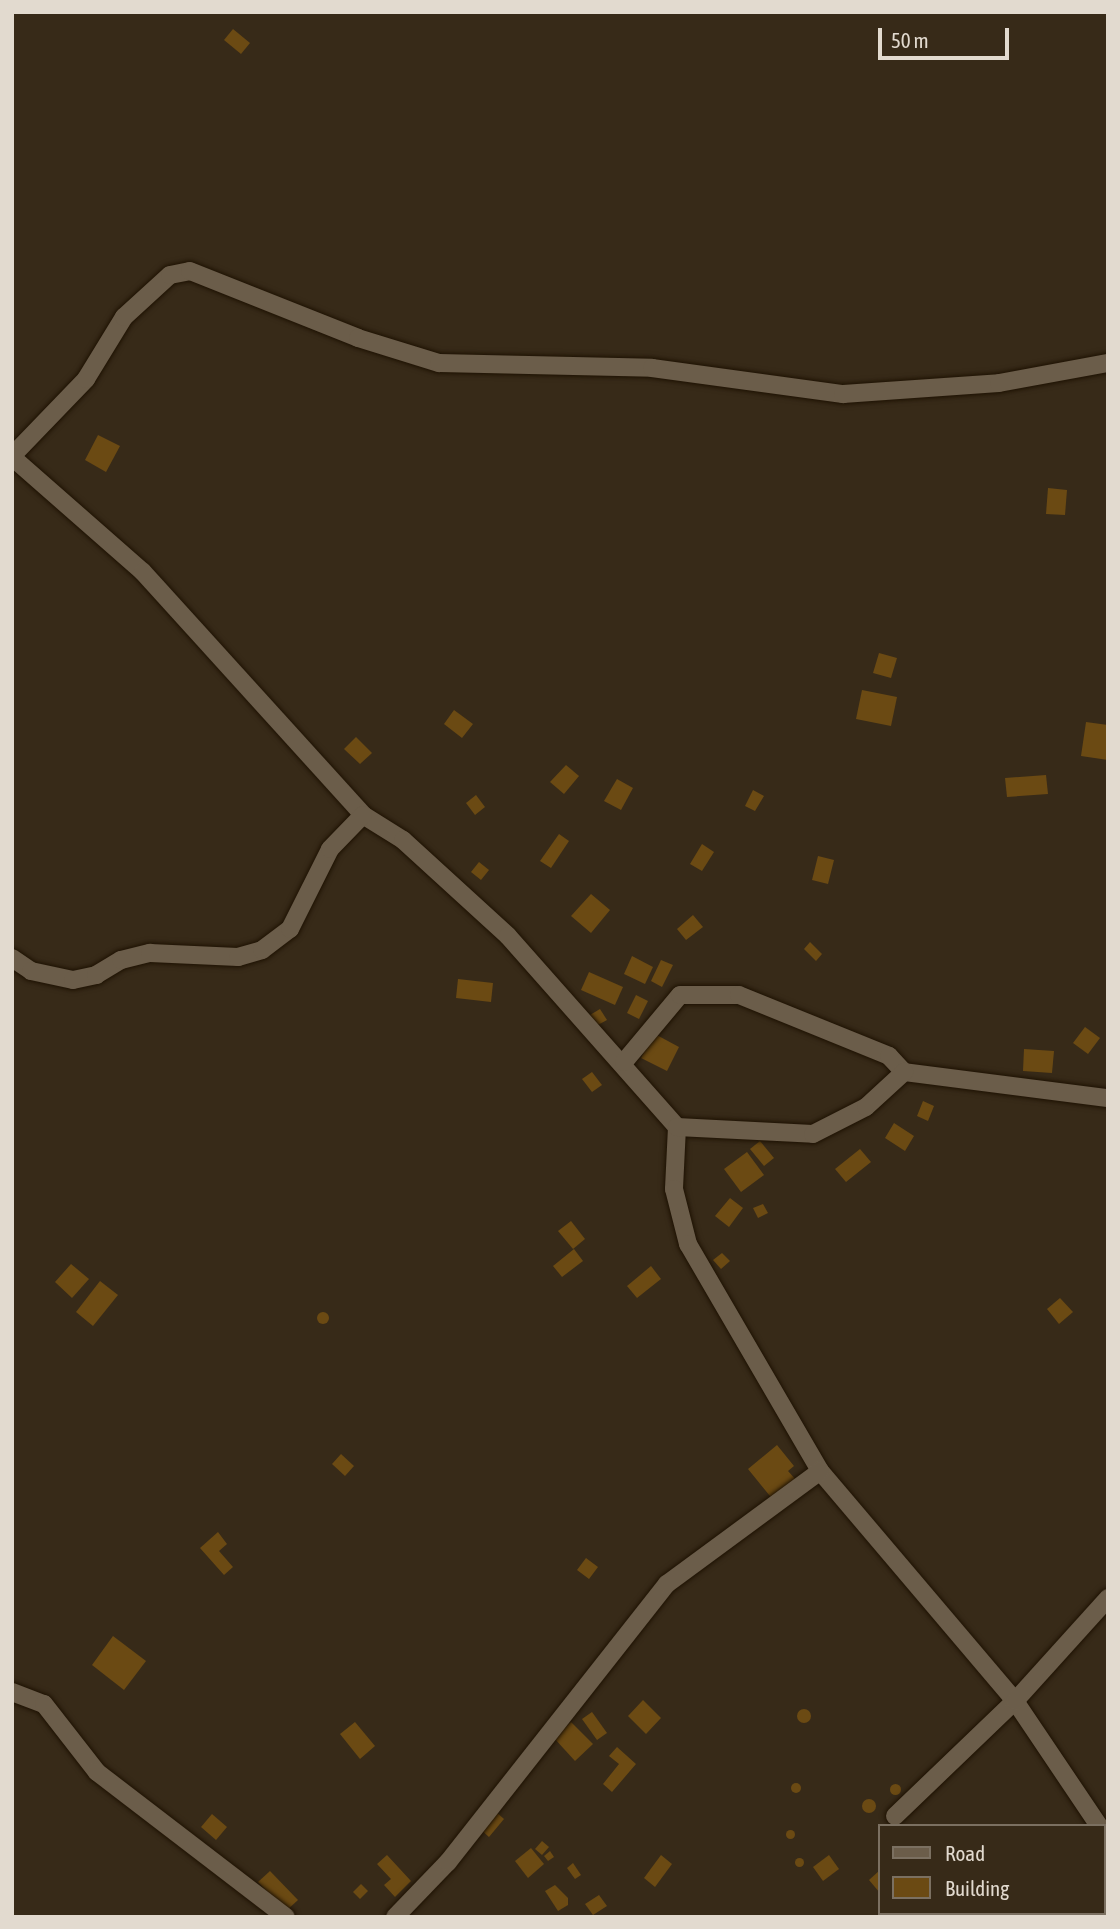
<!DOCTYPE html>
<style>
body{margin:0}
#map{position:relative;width:1120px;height:1929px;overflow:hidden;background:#372a18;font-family:"Asap Condensed",sans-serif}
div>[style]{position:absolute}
.building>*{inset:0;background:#6b4a13}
.round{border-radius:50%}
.roads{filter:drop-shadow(0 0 2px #1e1203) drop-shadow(0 0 2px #1e1203)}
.street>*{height:18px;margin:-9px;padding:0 9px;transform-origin:9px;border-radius:9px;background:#6b5d4a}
span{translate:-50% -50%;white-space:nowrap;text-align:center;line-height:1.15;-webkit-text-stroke:5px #372a18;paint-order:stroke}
.frame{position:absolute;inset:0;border:14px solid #e2dacf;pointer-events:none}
.legend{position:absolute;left:878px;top:1824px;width:228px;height:91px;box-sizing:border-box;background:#372a18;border:2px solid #7b7061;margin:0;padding:9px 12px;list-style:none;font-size:21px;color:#e2dacf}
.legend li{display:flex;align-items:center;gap:14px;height:35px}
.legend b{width:35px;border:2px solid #7b7061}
.scale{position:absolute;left:878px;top:28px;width:131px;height:32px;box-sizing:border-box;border:4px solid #e2dacf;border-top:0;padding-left:9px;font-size:21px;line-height:24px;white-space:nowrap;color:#e2dacf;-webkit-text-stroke:5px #372a18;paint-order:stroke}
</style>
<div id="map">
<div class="building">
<div style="clip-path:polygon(233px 29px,250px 43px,241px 54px,224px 40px)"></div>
<div style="clip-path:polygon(98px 435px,120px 446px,106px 472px,85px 460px)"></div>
<div style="clip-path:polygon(1048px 488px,1067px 490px,1065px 515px,1046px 514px)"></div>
<div style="clip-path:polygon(879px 653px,897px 658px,891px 678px,873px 673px)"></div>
<div style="clip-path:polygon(862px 690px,897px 697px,891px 726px,856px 719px)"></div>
<div style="clip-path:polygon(454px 710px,473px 724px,462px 738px,444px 724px)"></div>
<div style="clip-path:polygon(1086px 722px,1108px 725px,1108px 760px,1081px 756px)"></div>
<div style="clip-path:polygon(356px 737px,372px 753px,360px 764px,344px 749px)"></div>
<div style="clip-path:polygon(566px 765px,579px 776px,564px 794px,550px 782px)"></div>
<div style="clip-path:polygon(1046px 775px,1048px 794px,1007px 797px,1005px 778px)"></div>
<div style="clip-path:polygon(617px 779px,633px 788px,621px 810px,604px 801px)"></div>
<div style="clip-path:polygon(753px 790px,764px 796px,755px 811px,745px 806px)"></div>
<div style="clip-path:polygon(476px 795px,485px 807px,475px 815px,466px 803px)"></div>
<div style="clip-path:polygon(559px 834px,569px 841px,551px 868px,540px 861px)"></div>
<div style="clip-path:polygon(702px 844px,714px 852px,702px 871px,690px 864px)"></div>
<div style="clip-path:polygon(818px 856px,834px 860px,828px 884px,812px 880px)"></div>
<div style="clip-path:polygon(479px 862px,489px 870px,481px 880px,471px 872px)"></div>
<div style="clip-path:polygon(591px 894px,610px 910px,591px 933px,571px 916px)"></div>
<div style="clip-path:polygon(693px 915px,703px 927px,686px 940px,677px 929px)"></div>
<div style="clip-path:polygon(810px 942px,822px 954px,816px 961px,804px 949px)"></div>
<div style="clip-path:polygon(632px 956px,653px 967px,645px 984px,624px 974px)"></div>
<div style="clip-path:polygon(661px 960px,673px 965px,662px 987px,651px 981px)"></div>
<div style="clip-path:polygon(589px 972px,623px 987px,615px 1005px,581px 990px)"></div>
<div style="clip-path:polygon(458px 979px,493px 983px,491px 1002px,456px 998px)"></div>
<div style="clip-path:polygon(636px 995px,648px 1001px,639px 1019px,627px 1013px)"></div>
<div style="clip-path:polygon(600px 1009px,607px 1020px,596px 1026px,590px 1015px)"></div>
<div style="clip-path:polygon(1085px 1027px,1100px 1038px,1088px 1054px,1073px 1043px)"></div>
<div style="clip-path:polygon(653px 1033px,679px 1047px,667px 1071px,641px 1058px)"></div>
<div style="clip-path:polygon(1024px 1049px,1054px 1051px,1052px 1073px,1023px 1071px)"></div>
<div style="clip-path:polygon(592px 1072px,602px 1085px,592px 1092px,582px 1079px)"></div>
<div style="clip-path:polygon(923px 1101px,934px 1106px,928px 1121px,917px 1116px)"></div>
<div style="clip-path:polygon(894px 1123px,914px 1136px,905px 1151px,885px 1138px)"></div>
<div style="clip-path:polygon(760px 1141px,774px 1158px,764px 1166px,750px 1149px)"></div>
<div style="clip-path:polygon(860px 1149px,871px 1162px,846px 1182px,835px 1169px)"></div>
<div style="clip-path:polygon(747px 1152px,764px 1175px,741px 1192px,724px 1169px)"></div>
<div style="clip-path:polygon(730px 1198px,743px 1208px,729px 1227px,715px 1216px)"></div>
<div style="clip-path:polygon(763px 1204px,768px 1213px,758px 1218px,753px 1208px)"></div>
<div style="clip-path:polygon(571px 1221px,585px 1239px,573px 1249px,558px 1231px)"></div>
<div style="clip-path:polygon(574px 1249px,583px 1261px,562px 1277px,553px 1266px)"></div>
<div style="clip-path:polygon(722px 1253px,730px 1261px,721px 1269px,713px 1260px)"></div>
<div style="clip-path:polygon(71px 1264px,89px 1279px,72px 1298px,55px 1282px)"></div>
<div style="clip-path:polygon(651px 1266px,661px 1279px,637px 1298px,627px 1286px)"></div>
<div style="clip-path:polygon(100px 1281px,118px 1295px,93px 1326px,76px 1312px)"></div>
<div style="clip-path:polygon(1060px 1298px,1073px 1312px,1059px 1324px,1047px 1309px)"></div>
<div class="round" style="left:317px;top:1312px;width:12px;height:12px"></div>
<div style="clip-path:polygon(777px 1445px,794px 1466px,788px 1471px,797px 1481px,774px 1501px,748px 1469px)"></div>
<div style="clip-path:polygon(341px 1454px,354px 1466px,345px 1476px,332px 1464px)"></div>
<div style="clip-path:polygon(218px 1532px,227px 1544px,219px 1551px,233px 1567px,224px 1575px,200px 1548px)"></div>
<div style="clip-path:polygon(586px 1558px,598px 1567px,589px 1579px,577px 1570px)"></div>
<div style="clip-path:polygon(113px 1636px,146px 1661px,124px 1690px,92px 1665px)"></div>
<div style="clip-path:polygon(643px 1700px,661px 1718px,646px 1734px,628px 1716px)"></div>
<div class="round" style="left:797px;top:1709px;width:14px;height:14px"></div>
<div style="clip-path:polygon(592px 1712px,607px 1733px,597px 1740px,582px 1719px)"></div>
<div style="clip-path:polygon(355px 1722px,375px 1746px,360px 1759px,340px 1734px)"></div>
<div style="clip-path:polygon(571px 1722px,593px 1744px,575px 1761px,554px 1738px)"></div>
<div style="clip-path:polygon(617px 1747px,636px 1764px,612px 1792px,603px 1784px,619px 1764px,609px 1756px)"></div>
<div class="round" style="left:791px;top:1783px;width:10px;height:10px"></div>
<div class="round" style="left:889.5px;top:1783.5px;width:11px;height:11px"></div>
<div class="round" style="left:862px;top:1799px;width:14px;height:14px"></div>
<div style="clip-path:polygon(495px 1811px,504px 1819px,489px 1837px,480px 1829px)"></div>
<div style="clip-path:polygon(212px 1814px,227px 1827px,216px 1840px,201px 1827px)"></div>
<div class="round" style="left:785.5px;top:1829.5px;width:9px;height:9px"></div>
<div style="clip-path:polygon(542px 1841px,549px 1847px,542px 1855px,535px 1849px)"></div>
<div style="clip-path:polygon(531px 1848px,544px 1864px,528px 1878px,515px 1861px)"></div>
<div style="clip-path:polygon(550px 1851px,554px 1857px,548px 1861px,544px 1856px)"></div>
<div style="clip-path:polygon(387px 1855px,411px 1881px,395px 1897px,384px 1885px,391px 1879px,377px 1864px)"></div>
<div style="clip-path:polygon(661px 1855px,672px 1864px,655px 1887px,644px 1878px)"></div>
<div style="clip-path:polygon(829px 1855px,839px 1869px,823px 1881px,813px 1867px)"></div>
<div class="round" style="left:794.5px;top:1857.5px;width:9px;height:9px"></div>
<div style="clip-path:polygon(573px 1863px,581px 1875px,575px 1879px,567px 1868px)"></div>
<div style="clip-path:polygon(880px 1870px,880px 1893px,869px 1880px)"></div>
<div style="clip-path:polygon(270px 1871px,298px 1900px,286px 1911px,258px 1882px)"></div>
<div style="clip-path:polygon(361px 1884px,368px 1891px,360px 1899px,353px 1892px)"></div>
<div style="clip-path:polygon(555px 1885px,568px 1898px,568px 1905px,558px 1911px,545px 1891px)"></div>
<div style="clip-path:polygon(599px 1895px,607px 1906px,593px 1915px,585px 1904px)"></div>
</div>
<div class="roads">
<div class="street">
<div style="left:12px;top:456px;width:107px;rotate:-46.1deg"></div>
<div style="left:86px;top:379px;width:73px;rotate:-58.5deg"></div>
<div style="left:124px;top:317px;width:62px;rotate:-42.4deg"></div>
<div style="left:170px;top:275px;width:20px;rotate:-11deg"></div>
<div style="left:190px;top:271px;width:181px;rotate:21.7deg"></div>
<div style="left:358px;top:338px;width:85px;rotate:17.2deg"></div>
<div style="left:439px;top:363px;width:213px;rotate:1.3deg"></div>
<div style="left:652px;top:368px;width:193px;rotate:7.8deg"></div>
<div style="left:843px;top:394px;width:156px;rotate:-4deg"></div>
<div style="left:999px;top:383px;width:111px;rotate:-10.4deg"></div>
<div style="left:12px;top:457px;width:174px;rotate:41.3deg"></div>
<div style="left:143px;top:572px;width:328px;rotate:47.8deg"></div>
<div style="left:363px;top:815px;width:47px;rotate:32deg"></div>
<div style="left:403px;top:840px;width:142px;rotate:42.4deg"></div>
<div style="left:508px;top:936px;width:255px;rotate:48.5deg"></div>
<div style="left:677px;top:1127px;width:62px;rotate:92.8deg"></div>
<div style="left:674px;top:1189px;width:57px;rotate:75.7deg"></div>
<div style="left:688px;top:1244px;width:263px;rotate:59.8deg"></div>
<div style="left:820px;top:1471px;width:302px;rotate:49.7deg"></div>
<div style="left:1015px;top:1701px;width:151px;rotate:56.1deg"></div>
<div style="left:12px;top:958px;width:23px;rotate:34deg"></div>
<div style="left:31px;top:971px;width:43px;rotate:12.1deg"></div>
<div style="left:73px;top:980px;width:24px;rotate:-12deg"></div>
<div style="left:96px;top:975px;width:29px;rotate:-31deg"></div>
<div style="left:121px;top:960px;width:30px;rotate:-14deg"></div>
<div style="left:150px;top:953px;width:88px;rotate:2.6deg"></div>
<div style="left:238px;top:957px;width:25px;rotate:-16deg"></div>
<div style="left:262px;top:950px;width:35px;rotate:-37deg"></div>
<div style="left:290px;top:929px;width:89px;rotate:-63.4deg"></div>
<div style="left:330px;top:849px;width:47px;rotate:-45.9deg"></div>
<div style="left:624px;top:1062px;width:87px;rotate:-50.1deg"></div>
<div style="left:680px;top:995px;width:59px"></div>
<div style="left:739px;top:995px;width:162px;rotate:22.1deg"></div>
<div style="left:889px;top:1056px;width:22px;rotate:47deg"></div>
<div style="left:904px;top:1072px;width:206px;rotate:7.3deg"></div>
<div style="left:677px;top:1127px;width:136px;rotate:2.9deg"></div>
<div style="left:813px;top:1134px;width:59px;rotate:-27deg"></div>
<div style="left:866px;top:1107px;width:52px;rotate:-42.6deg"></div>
<div style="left:12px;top:1692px;width:34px;rotate:21deg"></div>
<div style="left:44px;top:1704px;width:86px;rotate:52.1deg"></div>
<div style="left:97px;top:1772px;width:238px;rotate:37.5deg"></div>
<div style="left:895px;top:1816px;width:166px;rotate:-43.8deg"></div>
<div style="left:1015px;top:1701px;width:139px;rotate:-47.9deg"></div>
<div style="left:395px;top:1917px;width:76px;rotate:-46.1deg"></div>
<div style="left:448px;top:1862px;width:354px;rotate:-51.8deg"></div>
<div style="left:667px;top:1584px;width:190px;rotate:-36.4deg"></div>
</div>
</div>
<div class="frame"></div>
<ul class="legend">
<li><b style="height:9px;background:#6b5d4a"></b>Road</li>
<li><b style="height:19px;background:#6b4a13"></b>Building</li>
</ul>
<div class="scale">50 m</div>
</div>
